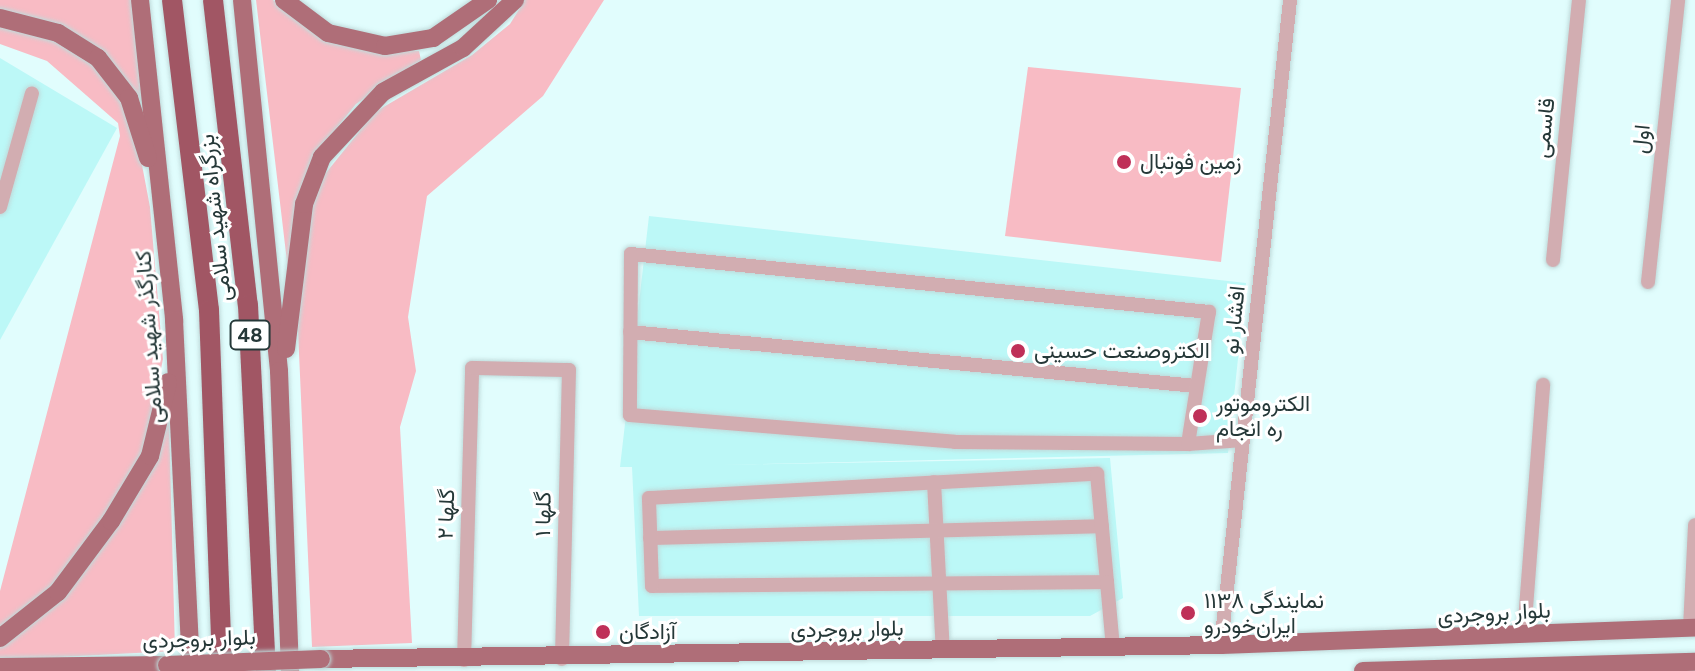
<!DOCTYPE html>
<meta charset="utf-8">
<style>
body{margin:0}
#map{position:relative;width:1695px;height:671px;overflow:hidden;background:#e1fdfd;font-family:Figtree,Vazirmatn,sans-serif}
div>[style]{position:absolute}
.built>*{inset:0;background:#bcf8f7}
.green>*{inset:0;background:#f8bbc4}
.roads{filter:drop-shadow(0 0 2px #bfdada) drop-shadow(0 0 2px #bfdada)}
.minor>*{height:14px;margin:-7px;padding:0 7px;transform-origin:7px;border-radius:7px;background:#d2adb1}
.major>*{height:18px;margin:-9px;padding:0 9px;transform-origin:9px;border-radius:9px;background:#af6e78}
.highway>*{height:20px;margin:-10px;padding:0 10px;transform-origin:10px;border-radius:10px;background:#a15664}
.bridges{filter:drop-shadow(0 0 2px #bfdada) drop-shadow(0 0 2px #bfdada)}
.major-bridge>*{height:18px;margin:-9px;padding:0 9px;transform-origin:9px;border-radius:9px;background:#af6e78}
.dots>*{width:22px;height:22px;translate:-50% -50%;box-sizing:border-box;border:4px solid #fff;border-radius:50%}
span{translate:-50% -50%;white-space:nowrap;text-align:center;line-height:1.15;-webkit-text-stroke:6px #fff;paint-order:stroke}
.shield-label span{padding:2px 6px;background:#fff;border:2px solid;border-radius:6px;-webkit-text-stroke-width:0}
.shield-label{font-size:20px;color:#253838;font-weight:700}
.street-label{font-size:22px;color:#253838}
.poi-label{font-size:22px;color:#253838}
.left{translate:0 -50%;text-align:left}
</style>
<div id="map">
<div class="built">
<div style="clip-path:polygon(0 58px,117px 128px,0 340px)"></div>
<div style="clip-path:polygon(649px 216px,1246px 283px,1228px 453px,718px 465px,1110px 458px,1123px 598px,1090px 616px,639px 616px,632px 467px,620px 467px)"></div>
</div>
<div class="green">
<div style="clip-path:polygon(0 0,138px 0,160px 193px,115px 68px,0 12px)"></div>
<div style="clip-path:polygon(256px 0,273px 0,337px 45px,419px 51px,421px 60px,356px 104px,318px 151px,295px 207px,288px 270px)"></div>
<div style="clip-path:polygon(525px 0,604px 0,543px 96px,427px 196px,408px 317px,416px 371px,400px 427px,412px 643px,312px 647px,298px 330px,305px 228px,321px 179px,375px 112px,472px 55px,510px 24px)"></div>
<div style="clip-path:polygon(0 25px,73px 47px,112px 81px,135px 128px,150px 207px,163px 359px,143px 458px,55px 587px,0 630px,0 591px,120px 136px,118px 123px,47px 61px,0 44px)"></div>
<div style="clip-path:polygon(1028px 67px,1241px 88px,1221px 262px,1005px 236px)"></div>
<div style="clip-path:polygon(169px 417px,175px 651px,0 660px,0 644px,15px 636px,159px 452px)"></div>
</div>
<div class="roads">
<div class="minor">
<div style="left:0;top:207px;width:118px;rotate:-74.3deg"></div>
<div style="left:1553px;top:260px;width:261px;rotate:-84.3deg"></div>
<div style="left:1648px;top:282px;width:284px;rotate:-83.9deg"></div>
<div style="left:630px;top:332px;width:569px;rotate:5.45deg"></div>
<div style="left:1188px;top:444px;width:134px;rotate:-81deg"></div>
<div style="left:1209px;top:312px;width:581px;rotate:-174.27deg"></div>
<div style="left:631px;top:254px;width:161px;rotate:90.4deg"></div>
<div style="left:630px;top:415px;width:326px;rotate:4.7deg"></div>
<div style="left:955px;top:442px;width:233px;rotate:0.5deg"></div>
<div style="left:1188px;top:444px;width:55px;rotate:-4.2deg"></div>
<div style="left:934px;top:482px;width:169px;rotate:87deg"></div>
<div style="left:650px;top:538px;width:452px;rotate:-1.5deg"></div>
<div style="left:1107px;top:582px;width:455px;rotate:179.5deg"></div>
<div style="left:652px;top:586px;width:88px;rotate:-92deg"></div>
<div style="left:649px;top:498px;width:449px;rotate:-3.1deg"></div>
<div style="left:1097px;top:474px;width:108px;rotate:84.7deg"></div>
<div style="left:1107px;top:582px;width:66px;rotate:84.8deg"></div>
<div style="left:1690px;top:628px;width:103px;rotate:-87.2deg"></div>
<div style="left:1524px;top:634px;width:250px;rotate:-85.6deg"></div>
<div style="left:1221px;top:645px;width:649px;rotate:-83.89deg"></div>
<div style="left:464px;top:660px;width:292px;rotate:-88.4deg"></div>
<div style="left:472px;top:368px;width:97px;rotate:1.2deg"></div>
<div style="left:569px;top:370px;width:289px;rotate:91.4deg"></div>
</div>
<div class="major">
<div style="left:140px;top:0;width:322px;rotate:83.9deg"></div>
<div style="left:174px;top:320px;width:351px;rotate:87.2deg"></div>
<div style="left:242px;top:0;width:373px;rotate:84.3deg"></div>
<div style="left:279px;top:371px;width:300px;rotate:87.9deg"></div>
<div style="left:284px;top:0;width:55px;rotate:36.9deg"></div>
<div style="left:328px;top:33px;width:58px;rotate:12.8deg"></div>
<div style="left:385px;top:46px;width:49px;rotate:-9.5deg"></div>
<div style="left:433px;top:38px;width:67px;rotate:-34.6deg"></div>
<div style="left:0;top:18px;width:60px;rotate:14.5deg"></div>
<div style="left:58px;top:33px;width:47px;rotate:32deg"></div>
<div style="left:98px;top:58px;width:51px;rotate:52.2deg"></div>
<div style="left:129px;top:98px;width:63px;rotate:72.4deg"></div>
<div style="left:286px;top:349px;width:146px;rotate:-82.9deg"></div>
<div style="left:304px;top:204px;width:50px;rotate:-69deg"></div>
<div style="left:322px;top:157px;width:89px;rotate:-46.8deg"></div>
<div style="left:383px;top:92px;width:91px;rotate:-28.8deg"></div>
<div style="left:463px;top:48px;width:71px;rotate:-42.7deg"></div>
<div style="left:0;top:638px;width:74px;rotate:-38.4deg"></div>
<div style="left:58px;top:592px;width:89px;rotate:-53.3deg"></div>
<div style="left:111px;top:521px;width:76px;rotate:-59deg"></div>
<div style="left:150px;top:456px;width:76px;rotate:-76.3deg"></div>
<div style="left:321px;top:659px;width:900px;rotate:-0.89deg"></div>
<div style="left:1221px;top:645px;width:474px;rotate:-2.1deg"></div>
<div style="left:0;top:667px;width:167px;rotate:-0.7deg"></div>
<div style="left:1363px;top:671px;width:332px;rotate:-1.6deg"></div>
</div>
<div class="highway">
<div style="left:172px;top:0;width:312px;rotate:83.2deg"></div>
<div style="left:209px;top:310px;width:361px;rotate:87.9deg"></div>
<div style="left:213px;top:0;width:307px;rotate:83.5deg"></div>
<div style="left:248px;top:305px;width:366px;rotate:87.2deg"></div>
</div>
</div>
<div class="bridges">
<div class="major-bridge">
<div style="left:167px;top:665px;width:154px;rotate:-2.2deg"></div>
</div>
</div>
<div class="dots">
<div style="left:1124px;top:162px;background:#bf3058"></div>
<div style="left:1018px;top:351px;background:#bf3058"></div>
<div style="left:1200px;top:416px;background:#bf3058"></div>
<div style="left:1188px;top:613px;background:#bf3058"></div>
<div style="left:603px;top:632px;background:#bf3058"></div>
</div>
<div class="shield-label">
<span style="left:250px;top:335px">48</span>
</div>
<div class="street-label">
<span style="left:1544px;top:128px;rotate:-84deg">قاسمی</span>
<span style="left:1641px;top:139px;rotate:-84deg">اول</span>
<span style="left:215px;top:218px;rotate:-96deg">بزرگراه شهید سلامی</span>
<span style="left:1234px;top:320px;rotate:-84deg">افشار نو</span>
<span style="left:149px;top:337px;rotate:-94deg">کنارگذر شهید سلامی</span>
<span style="left:446px;top:514px;rotate:-88deg">گلها ۲</span>
<span style="left:543px;top:514px;rotate:-89deg">گلها ۱</span>
<span style="left:1494px;top:613px;rotate:-3deg">بلوار بروجردی</span>
<span style="left:847px;top:629px;rotate:-1deg">بلوار بروجردی</span>
<span style="left:199px;top:639px;rotate:-2deg">بلوار بروجردی</span>
</div>
<div class="poi-label">
<span class="left" style="left:1140px;top:162px">زمین فوتبال</span>
<span class="left" style="left:1034px;top:351px">الکتروصنعت حسینی</span>
<span class="left" style="left:1216px;top:416px">الکتروموتور<br>ره انجام</span>
<span class="left" style="left:1204px;top:613px">نمایندگی ۱۱۳۸<br>ایران‌خودرو</span>
<span class="left" style="left:619px;top:632px">آزادگان</span>
</div>
</div>
